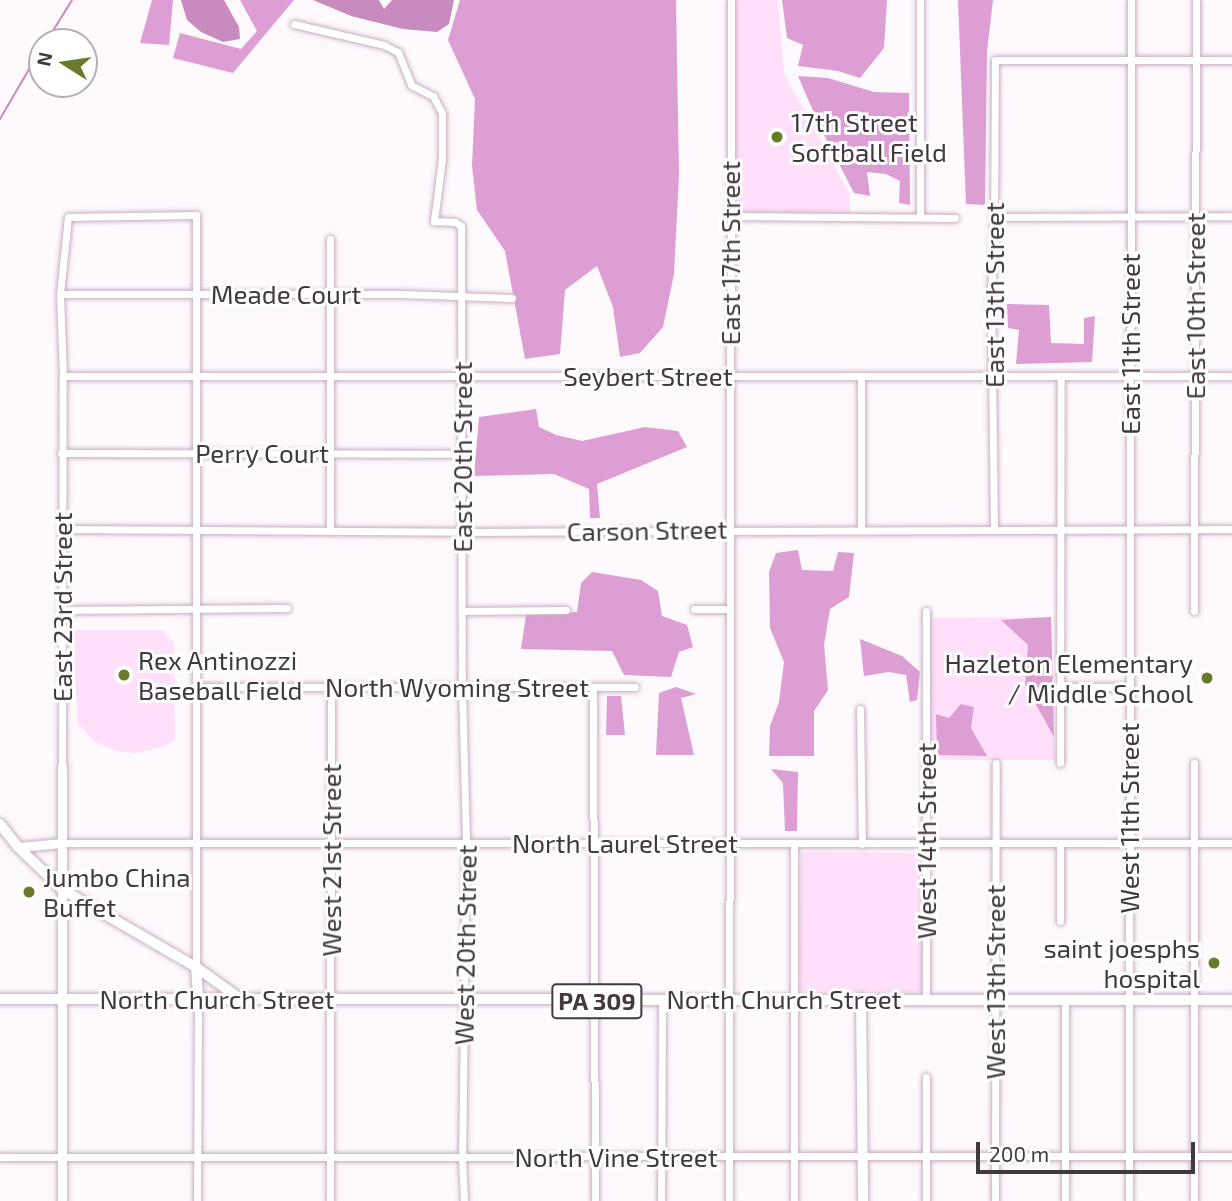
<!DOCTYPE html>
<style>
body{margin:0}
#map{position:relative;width:1232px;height:1201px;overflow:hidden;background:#fef9fd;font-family:"Exo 2",sans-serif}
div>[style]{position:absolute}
.green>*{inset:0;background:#ffdffa}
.forest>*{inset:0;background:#dc9ed3}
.water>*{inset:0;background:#c78bbf}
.stream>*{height:2px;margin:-1px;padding:0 1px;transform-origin:1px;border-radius:1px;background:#c78bbf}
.roads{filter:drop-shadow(0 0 2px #c6afc2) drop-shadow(0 0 2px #c6afc2)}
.minor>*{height:7px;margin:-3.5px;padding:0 3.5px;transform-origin:3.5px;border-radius:3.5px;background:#fff}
.tertiary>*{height:9px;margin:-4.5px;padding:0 4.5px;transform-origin:4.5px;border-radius:4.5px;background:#fff}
.secondary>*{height:10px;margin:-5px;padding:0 5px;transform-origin:5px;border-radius:5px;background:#fff}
.primary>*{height:10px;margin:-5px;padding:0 5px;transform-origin:5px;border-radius:5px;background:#fff}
.dots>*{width:19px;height:19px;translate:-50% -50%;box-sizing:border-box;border:4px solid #fff;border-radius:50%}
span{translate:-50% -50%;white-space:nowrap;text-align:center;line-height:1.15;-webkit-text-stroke:6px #fff;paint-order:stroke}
.shield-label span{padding:2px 5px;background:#fff;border:2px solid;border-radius:5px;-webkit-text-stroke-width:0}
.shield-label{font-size:24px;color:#423940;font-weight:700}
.poi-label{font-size:26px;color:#423940}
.left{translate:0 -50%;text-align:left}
.right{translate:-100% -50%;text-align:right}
.street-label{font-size:26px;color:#423940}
.north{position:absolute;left:28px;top:28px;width:70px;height:70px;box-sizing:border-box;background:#fff;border:2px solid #b3b0b3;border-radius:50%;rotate:282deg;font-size:19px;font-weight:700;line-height:28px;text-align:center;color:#423940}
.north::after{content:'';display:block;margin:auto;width:24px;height:32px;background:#687b2b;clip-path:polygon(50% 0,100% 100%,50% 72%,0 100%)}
.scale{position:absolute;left:976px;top:1142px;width:219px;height:32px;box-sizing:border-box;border:4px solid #423940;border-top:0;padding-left:9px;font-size:21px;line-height:24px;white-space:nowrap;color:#423940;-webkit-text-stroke:5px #fff;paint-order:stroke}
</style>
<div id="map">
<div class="green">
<div style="clip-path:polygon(735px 0,778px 0,784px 73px,850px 194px,850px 213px,734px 212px)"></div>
<div style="clip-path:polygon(1051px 617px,1055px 760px,930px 760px,930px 618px)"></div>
<div style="clip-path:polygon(72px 630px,162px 630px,174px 643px,175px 740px,163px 747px,135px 753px,117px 751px,95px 742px,78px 724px)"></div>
<div style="clip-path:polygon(801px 852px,923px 853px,922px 992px,800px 991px)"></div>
</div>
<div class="forest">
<div style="clip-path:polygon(152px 0,173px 0,169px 45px,140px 43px)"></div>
<div style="clip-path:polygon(240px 0,294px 0,233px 73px,173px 58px,180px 33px,241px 49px,257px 31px)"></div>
<div style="clip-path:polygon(460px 0,676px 0,679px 175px,674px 274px,663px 327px,640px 353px,620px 357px,613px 307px,597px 266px,565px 290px,560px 354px,525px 359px,505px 251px,477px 210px,472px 166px,475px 99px,448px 40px)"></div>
<div style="clip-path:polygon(782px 0,887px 0,884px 48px,860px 78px,838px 71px,798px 66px,803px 45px,787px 38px)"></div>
<div style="clip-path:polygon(958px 0,993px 0,987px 51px,985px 205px,966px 204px)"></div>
<div style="clip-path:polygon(798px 76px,828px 78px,874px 92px,909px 93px,910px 205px,899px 203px,900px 181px,886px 174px,867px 172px,870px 196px,854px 193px,820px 127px)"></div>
<div style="clip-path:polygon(1007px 304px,1049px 305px,1051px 343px,1084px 344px,1084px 318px,1095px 316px,1092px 362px,1016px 364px,1019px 330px,1008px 328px)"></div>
<div style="clip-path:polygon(536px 409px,539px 427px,556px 435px,582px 441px,645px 427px,678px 431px,687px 447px,597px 484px,600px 518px,590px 518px,589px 489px,554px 474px,474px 476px,479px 417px)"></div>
<div style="clip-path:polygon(798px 550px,802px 570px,833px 571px,838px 552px,854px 553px,849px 597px,830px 609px,824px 645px,828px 690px,814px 711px,814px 756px,769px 756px,770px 726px,779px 702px,784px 662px,770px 628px,769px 572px,776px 553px)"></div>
<div style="clip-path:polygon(592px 572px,641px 580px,658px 591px,662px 616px,687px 625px,693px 647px,679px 652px,671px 677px,624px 675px,612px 651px,521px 649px,526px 615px,577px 612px,581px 583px)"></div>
<div style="clip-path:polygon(1051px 617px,1054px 737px,1025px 685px,1028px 645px,1001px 620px)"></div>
<div style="clip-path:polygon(860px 639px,902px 656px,920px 672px,917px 700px,910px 702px,906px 675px,889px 672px,864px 676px)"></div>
<div style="clip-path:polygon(676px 687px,696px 694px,681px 698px,694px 755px,656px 755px,659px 693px)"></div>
<div style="clip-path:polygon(607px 696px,621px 696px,625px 735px,606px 735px)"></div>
<div style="clip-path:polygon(961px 704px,974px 707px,971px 728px,987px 756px,937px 755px,936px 714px,949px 718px)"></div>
<div style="clip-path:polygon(771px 769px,798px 772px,797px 831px,785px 831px,783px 783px)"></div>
</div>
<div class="water">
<div style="clip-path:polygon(181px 0,224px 0,239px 27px,240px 39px,223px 42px,201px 32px,187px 20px)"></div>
<div style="clip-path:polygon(313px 0,379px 0,384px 9px,392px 0,454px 0,449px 24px,437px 32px,403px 29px,351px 16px)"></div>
</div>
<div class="stream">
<div style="left:46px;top:42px;width:49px;rotate:-58.2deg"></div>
<div style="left:0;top:119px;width:83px;rotate:-59.7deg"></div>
</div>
<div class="roads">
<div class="minor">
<div style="left:920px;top:0;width:216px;rotate:90deg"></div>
<div style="left:294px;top:24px;width:92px;rotate:13.1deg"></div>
<div style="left:384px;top:45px;width:16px;rotate:27deg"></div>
<div style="left:398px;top:52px;width:35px;rotate:68deg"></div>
<div style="left:411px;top:85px;width:25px;rotate:27deg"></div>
<div style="left:433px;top:96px;width:19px;rotate:62deg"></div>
<div style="left:442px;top:113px;width:46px;rotate:90deg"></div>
<div style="left:442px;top:159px;width:63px;rotate:97.4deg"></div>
<div style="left:434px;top:221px;width:21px;rotate:3deg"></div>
<div style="left:455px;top:222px;width:7px;rotate:34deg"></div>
<div style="left:461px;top:226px;width:462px;rotate:89.9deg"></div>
<div style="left:462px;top:688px;width:155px;rotate:88.5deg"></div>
<div style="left:466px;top:843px;width:315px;rotate:90.7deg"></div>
<div style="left:462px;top:1158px;width:43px;rotate:87.3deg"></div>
<div style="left:730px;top:216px;width:225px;rotate:0.5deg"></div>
<div style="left:994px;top:217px;width:238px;rotate:-0.2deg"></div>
<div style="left:60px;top:294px;width:342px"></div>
<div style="left:402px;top:294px;width:110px;rotate:2.1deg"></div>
<div style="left:63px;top:376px;width:1169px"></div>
<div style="left:61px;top:453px;width:401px;rotate:0.1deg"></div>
<div style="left:62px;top:529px;width:401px;rotate:0.4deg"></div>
<div style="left:463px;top:532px;width:769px;rotate:-0.22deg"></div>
<div style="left:330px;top:529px;width:290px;rotate:-90deg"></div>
<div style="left:861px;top:529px;width:153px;rotate:-90deg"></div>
<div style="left:994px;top:529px;width:235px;rotate:-90.7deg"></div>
<div style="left:991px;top:294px;width:48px;rotate:-86.4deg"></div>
<div style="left:994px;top:246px;width:186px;rotate:-89.7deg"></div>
<div style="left:995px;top:60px;width:237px"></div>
<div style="left:694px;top:609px;width:36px"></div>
<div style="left:61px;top:610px;width:226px;rotate:-0.5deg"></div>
<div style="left:462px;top:611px;width:104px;rotate:-0.6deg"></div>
<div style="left:1194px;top:611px;width:611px;rotate:-89.81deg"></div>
<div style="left:195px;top:687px;width:440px"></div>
<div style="left:593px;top:687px;width:514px;rotate:89.78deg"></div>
<div style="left:1060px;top:687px;width:69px"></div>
<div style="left:860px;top:709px;width:135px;rotate:89.2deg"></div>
<div style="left:1060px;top:763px;width:387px;rotate:-89.9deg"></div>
<div style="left:62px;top:766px;width:390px;rotate:-89.9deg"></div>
<div style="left:63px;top:376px;width:82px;rotate:-92.1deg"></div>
<div style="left:60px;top:294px;width:77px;rotate:-84.1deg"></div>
<div style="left:68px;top:217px;width:128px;rotate:-0.9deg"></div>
<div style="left:196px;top:215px;width:752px;rotate:90deg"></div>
<div style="left:62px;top:843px;width:1170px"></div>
<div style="left:1060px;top:921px;width:78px;rotate:-90deg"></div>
<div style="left:926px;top:999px;width:388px;rotate:-90deg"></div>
<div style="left:0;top:1157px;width:1232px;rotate:-0.05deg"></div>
<div style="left:197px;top:1201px;width:203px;rotate:-89.7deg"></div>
<div style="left:330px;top:1201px;width:514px;rotate:-89.89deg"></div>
<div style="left:661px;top:1201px;width:202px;rotate:-89.7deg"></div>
<div style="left:729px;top:1201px;width:1201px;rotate:-89.9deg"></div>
<div style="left:794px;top:1201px;width:358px;rotate:-90deg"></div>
<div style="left:926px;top:1201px;width:124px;rotate:-90deg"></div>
<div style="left:995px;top:1201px;width:438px;rotate:-89.9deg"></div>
<div style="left:1065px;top:1201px;width:201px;rotate:-90deg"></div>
<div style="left:1129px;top:1201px;width:1201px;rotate:-89.9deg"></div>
<div style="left:1194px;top:1201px;width:438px;rotate:-90deg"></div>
</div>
<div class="tertiary">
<div style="left:62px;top:766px;width:435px;rotate:90deg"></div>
<div style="left:18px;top:847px;width:44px;rotate:-5.2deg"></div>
</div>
<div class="secondary">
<div style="left:0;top:824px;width:29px;rotate:52deg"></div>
<div style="left:18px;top:847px;width:62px;rotate:43.7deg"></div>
<div style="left:63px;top:890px;width:154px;rotate:30.1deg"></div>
<div style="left:196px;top:967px;width:53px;rotate:35.8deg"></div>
<div style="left:196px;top:967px;width:31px;rotate:86deg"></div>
<div style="left:861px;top:998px;width:203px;rotate:89.4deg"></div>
</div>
<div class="primary">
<div style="left:0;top:999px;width:1232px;rotate:0.05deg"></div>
</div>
</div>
<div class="dots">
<div style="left:777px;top:137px;background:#687b2b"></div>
<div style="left:124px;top:675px;background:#687b2b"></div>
<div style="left:1207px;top:678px;background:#687b2b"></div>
<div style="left:29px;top:892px;background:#687b2b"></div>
<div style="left:1214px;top:963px;background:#687b2b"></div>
</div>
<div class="shield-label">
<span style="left:597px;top:1001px">PA 309</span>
</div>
<div class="poi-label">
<span class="left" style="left:791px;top:137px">17th Street<br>Softball Field</span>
<span class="left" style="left:138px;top:675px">Rex Antinozzi<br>Baseball Field</span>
<span class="right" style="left:1193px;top:678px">Hazleton Elementary<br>/ Middle School</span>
<span class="left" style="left:43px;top:892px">Jumbo China<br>Buffet</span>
<span class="right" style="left:1200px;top:963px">saint joesphs<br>hospital</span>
</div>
<div class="street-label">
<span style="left:730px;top:253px;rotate:-90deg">East 17th Street</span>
<span style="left:286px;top:294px">Meade Court</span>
<span style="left:994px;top:295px;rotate:-90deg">East 13th Street</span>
<span style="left:1195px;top:306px;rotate:-90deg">East 10th Street</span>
<span style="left:1130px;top:344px;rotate:-90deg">East 11th Street</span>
<span style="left:648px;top:376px">Seybert Street</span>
<span style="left:262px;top:453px">Perry Court</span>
<span style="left:462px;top:457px;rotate:-90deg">East 20th Street</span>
<span style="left:647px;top:530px;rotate:-1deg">Carson Street</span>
<span style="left:62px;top:607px;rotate:-90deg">East 23rd Street</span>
<span style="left:457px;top:687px">North Wyoming Street</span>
<span style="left:1129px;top:818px;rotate:-90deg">West 11th Street</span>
<span style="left:926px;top:841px;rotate:-90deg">West 14th Street</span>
<span style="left:625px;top:843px">North Laurel Street</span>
<span style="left:331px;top:860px;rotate:-90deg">West 21st Street</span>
<span style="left:465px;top:945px;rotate:-89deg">West 20th Street</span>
<span style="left:995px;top:982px;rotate:-90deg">West 13th Street</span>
<span style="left:217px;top:999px">North Church Street</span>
<span style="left:784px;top:999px">North Church Street</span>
<span style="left:616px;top:1157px">North Vine Street</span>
</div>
<div class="north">N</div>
<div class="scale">200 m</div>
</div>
